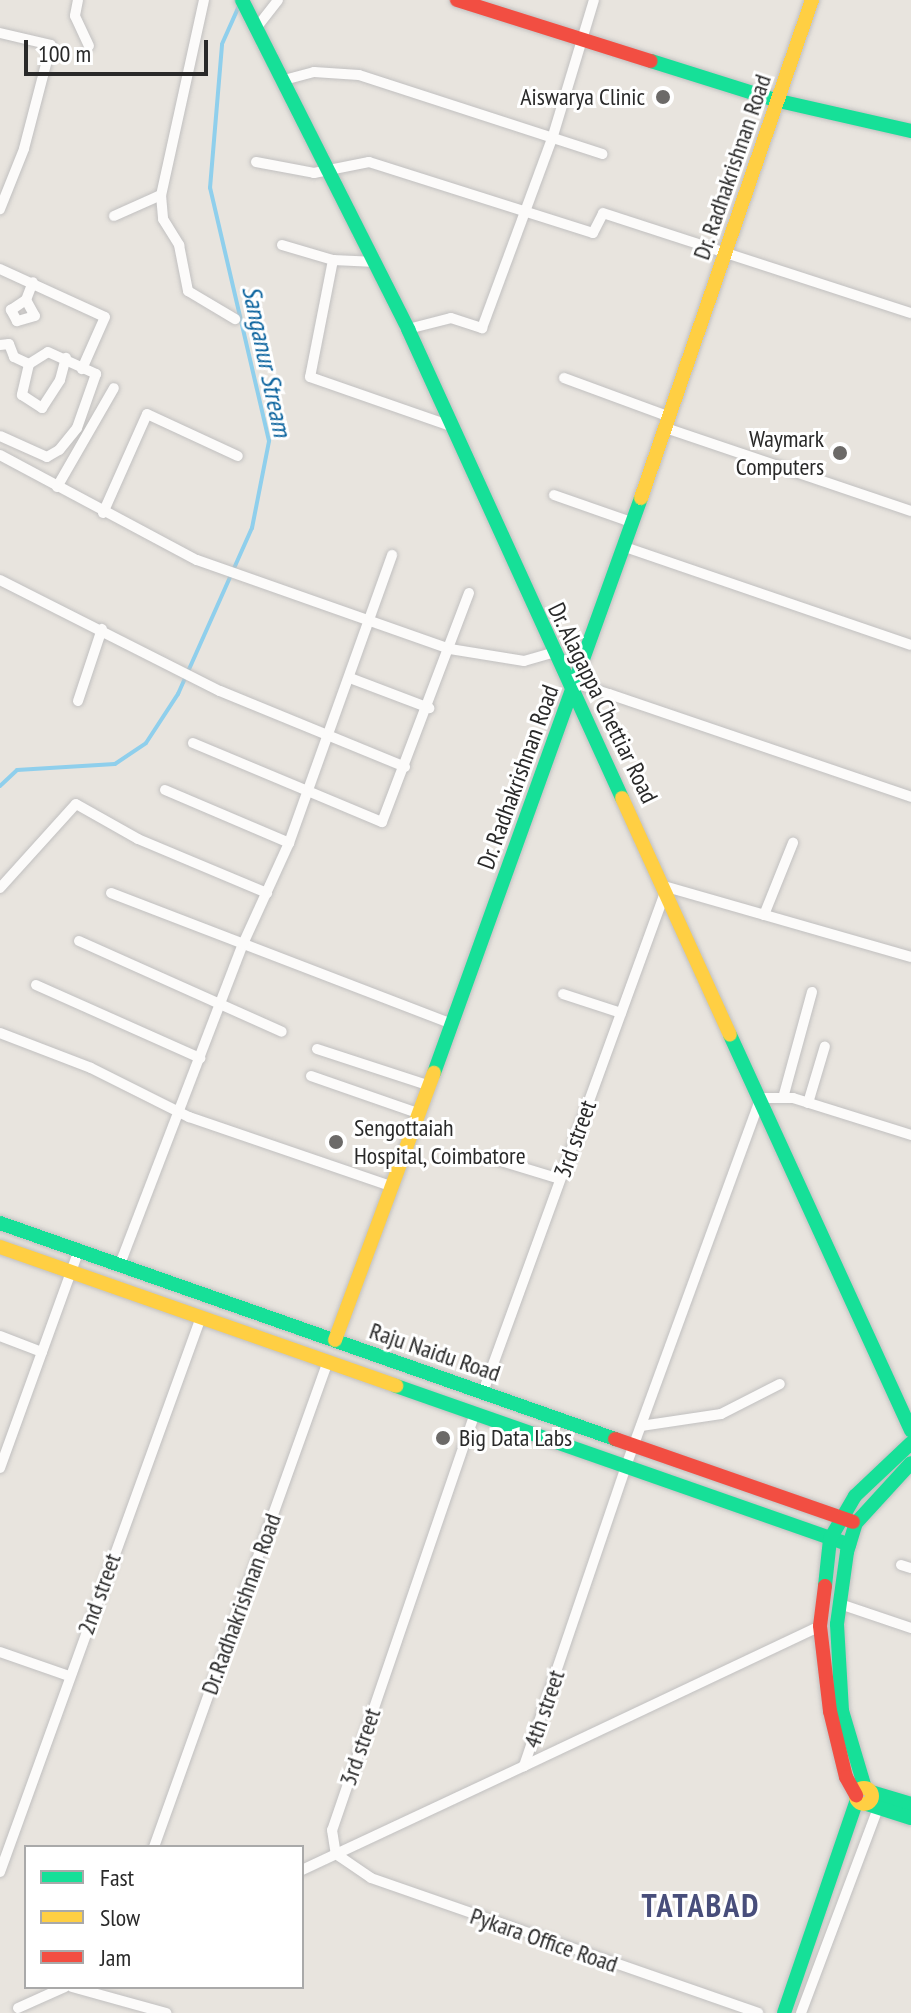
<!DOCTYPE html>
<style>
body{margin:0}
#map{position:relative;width:911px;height:2013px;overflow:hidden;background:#e8e4de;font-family:"PT Sans Narrow",sans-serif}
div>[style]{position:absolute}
.stream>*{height:4px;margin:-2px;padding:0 2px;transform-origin:2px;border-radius:2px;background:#8fcfec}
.roads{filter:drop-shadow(0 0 2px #c1c0c0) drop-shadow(0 0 2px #c1c0c0)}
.street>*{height:10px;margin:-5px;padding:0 5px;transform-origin:5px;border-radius:5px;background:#fcfbfa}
.fast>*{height:14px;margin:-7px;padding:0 7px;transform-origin:7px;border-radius:7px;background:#16e098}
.slow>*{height:14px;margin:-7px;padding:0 7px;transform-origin:7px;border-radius:7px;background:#ffcf43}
.slow>.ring{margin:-7px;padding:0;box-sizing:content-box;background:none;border:14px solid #ffcf43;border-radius:50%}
.jam>*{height:14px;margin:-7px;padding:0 7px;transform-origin:7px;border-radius:7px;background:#f24e42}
.dots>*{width:22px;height:22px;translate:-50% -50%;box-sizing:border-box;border:4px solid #fff;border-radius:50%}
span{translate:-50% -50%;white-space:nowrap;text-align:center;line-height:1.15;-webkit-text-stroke:6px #fff;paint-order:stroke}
.poi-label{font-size:24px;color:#292929}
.right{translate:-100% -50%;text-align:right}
.left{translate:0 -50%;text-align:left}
.street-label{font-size:24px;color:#292929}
.water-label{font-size:26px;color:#09629d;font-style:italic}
.district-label{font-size:32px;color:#484e7b;font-weight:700;letter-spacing:2px}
.legend{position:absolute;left:24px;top:1845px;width:280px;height:144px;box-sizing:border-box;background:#fff;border:2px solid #a9a9a9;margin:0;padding:10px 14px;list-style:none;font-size:24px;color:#292929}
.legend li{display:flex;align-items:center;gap:16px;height:40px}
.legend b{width:40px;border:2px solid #a9a9a9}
.scale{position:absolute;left:24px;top:40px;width:184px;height:36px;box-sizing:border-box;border:4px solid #292929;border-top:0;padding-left:10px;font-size:24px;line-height:28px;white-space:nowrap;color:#292929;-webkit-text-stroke:6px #fff;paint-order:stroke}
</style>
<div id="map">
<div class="stream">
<div style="left:0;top:786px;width:23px;rotate:-43deg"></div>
<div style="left:17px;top:770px;width:98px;rotate:-3.5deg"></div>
<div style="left:115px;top:764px;width:37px;rotate:-34deg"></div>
<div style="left:146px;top:743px;width:59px;rotate:-56.9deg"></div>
<div style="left:178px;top:694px;width:182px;rotate:-66deg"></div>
<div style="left:252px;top:528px;width:89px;rotate:-78.9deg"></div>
<div style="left:269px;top:441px;width:260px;rotate:-103.1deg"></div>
<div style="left:210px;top:188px;width:144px;rotate:-85.2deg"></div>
<div style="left:222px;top:44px;width:42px;rotate:-65.9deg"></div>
</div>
<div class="roads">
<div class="street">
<div style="left:78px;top:0;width:16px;rotate:101deg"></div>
<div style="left:75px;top:16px;width:33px;rotate:65deg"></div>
<div style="left:204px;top:0;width:200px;rotate:102.4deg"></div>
<div style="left:161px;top:195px;width:24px;rotate:85deg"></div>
<div style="left:163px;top:219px;width:31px;rotate:58deg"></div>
<div style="left:179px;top:245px;width:47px;rotate:78.9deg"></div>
<div style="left:188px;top:291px;width:55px;rotate:30.8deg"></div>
<div style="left:257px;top:27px;width:34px;rotate:-52deg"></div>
<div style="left:0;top:33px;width:52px;rotate:13.2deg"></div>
<div style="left:51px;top:45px;width:107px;rotate:104.6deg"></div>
<div style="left:24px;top:149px;width:65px;rotate:111.8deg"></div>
<div style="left:284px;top:80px;width:31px;rotate:-15deg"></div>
<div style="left:314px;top:72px;width:45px;rotate:3.8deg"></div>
<div style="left:359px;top:75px;width:256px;rotate:18deg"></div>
<div style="left:256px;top:162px;width:59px;rotate:10.7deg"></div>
<div style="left:314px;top:173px;width:56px;rotate:-11.3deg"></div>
<div style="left:369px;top:162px;width:235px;rotate:17.6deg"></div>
<div style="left:593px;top:233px;width:22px;rotate:-63deg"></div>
<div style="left:603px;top:213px;width:324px;rotate:18deg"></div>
<div style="left:114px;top:216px;width:51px;rotate:-24.1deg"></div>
<div style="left:282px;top:245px;width:53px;rotate:16.4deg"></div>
<div style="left:333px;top:260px;width:43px;rotate:2.7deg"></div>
<div style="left:333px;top:260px;width:119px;rotate:101.1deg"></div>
<div style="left:310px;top:377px;width:149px;rotate:19.2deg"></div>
<div style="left:0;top:269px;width:115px;rotate:24.6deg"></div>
<div style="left:105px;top:317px;width:57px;rotate:113.9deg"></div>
<div style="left:26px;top:300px;width:18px;rotate:61deg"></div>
<div style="left:35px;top:316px;width:19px;rotate:164deg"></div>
<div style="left:17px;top:321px;width:13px;rotate:-119deg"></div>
<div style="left:11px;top:310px;width:18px;rotate:-34deg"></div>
<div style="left:26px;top:300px;width:19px;rotate:-69deg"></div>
<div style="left:408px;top:329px;width:44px;rotate:-14.3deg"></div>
<div style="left:451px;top:318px;width:33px;rotate:18deg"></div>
<div style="left:482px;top:328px;width:202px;rotate:-69.7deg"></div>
<div style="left:552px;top:139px;width:145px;rotate:-73.2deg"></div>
<div style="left:0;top:345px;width:9px;rotate:-6deg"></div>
<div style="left:9px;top:344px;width:14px;rotate:69deg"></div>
<div style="left:14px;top:357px;width:17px;rotate:25deg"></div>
<div style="left:29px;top:364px;width:22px;rotate:-32deg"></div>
<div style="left:48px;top:352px;width:53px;rotate:24.6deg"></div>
<div style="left:96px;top:374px;width:57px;rotate:109.4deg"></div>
<div style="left:77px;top:428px;width:28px;rotate:129deg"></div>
<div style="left:59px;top:450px;width:14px;rotate:150deg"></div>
<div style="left:47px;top:457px;width:51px;rotate:-155.9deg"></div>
<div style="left:29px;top:364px;width:32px;rotate:103deg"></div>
<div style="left:22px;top:395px;width:24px;rotate:33deg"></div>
<div style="left:42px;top:408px;width:33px;rotate:-57deg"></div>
<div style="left:60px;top:380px;width:23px;rotate:-75deg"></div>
<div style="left:564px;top:378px;width:113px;rotate:20.2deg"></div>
<div style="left:666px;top:428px;width:259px;rotate:18.7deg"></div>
<div style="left:0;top:455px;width:223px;rotate:28.1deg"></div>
<div style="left:197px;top:560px;width:268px;rotate:19.4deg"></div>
<div style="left:450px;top:649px;width:75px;rotate:9.2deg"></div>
<div style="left:524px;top:661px;width:29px;rotate:-16deg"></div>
<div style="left:57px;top:487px;width:114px;rotate:-60.1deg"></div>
<div style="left:554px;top:495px;width:82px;rotate:19.3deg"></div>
<div style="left:103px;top:513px;width:108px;rotate:-66deg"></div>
<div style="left:147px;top:414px;width:100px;rotate:24.8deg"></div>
<div style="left:622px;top:546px;width:305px;rotate:18.9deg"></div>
<div style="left:0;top:580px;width:246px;rotate:26.8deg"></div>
<div style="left:220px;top:691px;width:200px;rotate:22.3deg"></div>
<div style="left:350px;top:678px;width:85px;rotate:20.8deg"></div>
<div style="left:575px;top:690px;width:7px;rotate:-63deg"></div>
<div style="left:578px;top:684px;width:33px;rotate:18deg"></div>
<div style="left:609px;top:694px;width:319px;rotate:18.8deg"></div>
<div style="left:78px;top:701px;width:76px;rotate:-71.6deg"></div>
<div style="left:193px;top:743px;width:205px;rotate:22.7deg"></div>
<div style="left:382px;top:822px;width:245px;rotate:-69.2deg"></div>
<div style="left:165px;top:790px;width:135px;rotate:23.1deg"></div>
<div style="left:0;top:888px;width:113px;rotate:-47.9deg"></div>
<div style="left:76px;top:804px;width:71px;rotate:29.4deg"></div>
<div style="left:138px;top:839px;width:140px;rotate:22.7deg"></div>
<div style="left:111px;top:893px;width:363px;rotate:21deg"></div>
<div style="left:764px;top:915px;width:78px;rotate:-68.1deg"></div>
<div style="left:79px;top:941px;width:222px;rotate:24.1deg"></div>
<div style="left:36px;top:985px;width:180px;rotate:24deg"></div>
<div style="left:563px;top:994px;width:61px;rotate:18.1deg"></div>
<div style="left:0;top:1033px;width:97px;rotate:21deg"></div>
<div style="left:91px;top:1068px;width:110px;rotate:26.6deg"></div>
<div style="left:189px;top:1117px;width:213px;rotate:18.9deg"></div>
<div style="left:317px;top:1049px;width:116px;rotate:18.1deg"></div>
<div style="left:311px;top:1076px;width:112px;rotate:19.2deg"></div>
<div style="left:783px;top:1098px;width:110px;rotate:-74.7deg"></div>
<div style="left:808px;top:1103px;width:59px;rotate:-73.4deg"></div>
<div style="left:491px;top:1158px;width:72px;rotate:16.9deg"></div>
<div style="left:120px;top:1264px;width:343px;rotate:-69deg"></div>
<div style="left:243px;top:944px;width:111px;rotate:-65.5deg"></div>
<div style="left:289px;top:843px;width:306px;rotate:-70.3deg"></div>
<div style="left:0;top:1336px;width:45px;rotate:20.9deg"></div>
<div style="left:483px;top:1392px;width:537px;rotate:-69.98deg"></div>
<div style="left:667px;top:887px;width:254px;rotate:16deg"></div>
<div style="left:475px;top:1413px;width:441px;rotate:108.9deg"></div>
<div style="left:332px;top:1830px;width:24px;rotate:81deg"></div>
<div style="left:336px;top:1854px;width:42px;rotate:34.4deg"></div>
<div style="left:371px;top:1878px;width:410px;rotate:19.2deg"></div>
<div style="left:641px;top:1426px;width:81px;rotate:-8.5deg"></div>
<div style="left:721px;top:1414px;width:66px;rotate:-27deg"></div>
<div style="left:0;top:1468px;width:232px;rotate:-70.1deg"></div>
<div style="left:901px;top:1565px;width:10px;rotate:17deg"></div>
<div style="left:840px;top:1604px;width:75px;rotate:18.7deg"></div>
<div style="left:0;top:1652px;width:73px;rotate:19.2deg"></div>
<div style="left:524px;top:1766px;width:327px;rotate:-25.3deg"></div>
<div style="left:154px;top:1847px;width:516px;rotate:-70.3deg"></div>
<div style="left:302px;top:1870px;width:245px;rotate:-25.1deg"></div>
<div style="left:524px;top:1766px;width:317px;rotate:-71.2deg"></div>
<div style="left:626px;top:1466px;width:392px;rotate:-69.9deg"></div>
<div style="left:761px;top:1098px;width:32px"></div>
<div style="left:793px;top:1098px;width:124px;rotate:17.4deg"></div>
<div style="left:0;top:1872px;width:590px;rotate:-70.09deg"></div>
<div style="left:72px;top:1987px;width:98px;rotate:15.5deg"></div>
<div style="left:18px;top:2008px;width:51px;rotate:-24.1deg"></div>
<div style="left:801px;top:2013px;width:222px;rotate:-69.4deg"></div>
</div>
<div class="fast">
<div style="left:242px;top:0;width:369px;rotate:63.2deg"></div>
<div style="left:408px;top:329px;width:516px;rotate:65.47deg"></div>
<div style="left:651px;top:61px;width:134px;rotate:17.4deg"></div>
<div style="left:779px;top:101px;width:135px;rotate:12.8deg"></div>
<div style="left:730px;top:1035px;width:435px;rotate:65.4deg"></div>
<div style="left:434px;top:1073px;width:611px;rotate:-70.2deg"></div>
<div style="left:0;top:1223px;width:652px;rotate:19.35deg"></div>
<div style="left:396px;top:1386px;width:480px;rotate:19.3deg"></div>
<div style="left:825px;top:1586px;width:47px;rotate:-83.9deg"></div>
<div style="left:830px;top:1539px;width:50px;rotate:-59.8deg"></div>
<div style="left:855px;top:1496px;width:77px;rotate:-43.4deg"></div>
<div style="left:865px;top:1788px;width:80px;rotate:-106.6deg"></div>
<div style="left:842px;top:1711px;width:87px;rotate:-93.3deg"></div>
<div style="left:837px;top:1624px;width:73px;rotate:-82.1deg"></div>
<div style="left:847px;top:1552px;width:30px;rotate:-73deg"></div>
<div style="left:856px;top:1523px;width:81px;rotate:-47.5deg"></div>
<div style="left:871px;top:1792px;width:42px;rotate:16.7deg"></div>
<div style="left:867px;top:1804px;width:46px;rotate:17.7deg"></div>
<div style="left:784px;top:2013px;width:225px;rotate:-71.1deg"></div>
</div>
<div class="slow">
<div style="left:641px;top:498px;width:527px;rotate:-71.05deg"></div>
<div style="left:622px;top:798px;width:260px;rotate:65.5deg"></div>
<div style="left:0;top:1247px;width:420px;rotate:19.3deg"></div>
<div style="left:335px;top:1340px;width:285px;rotate:-69.7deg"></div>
<div class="ring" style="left:856px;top:1788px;width:2px;height:2px"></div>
</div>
<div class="jam">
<div style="left:457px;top:0;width:203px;rotate:17.5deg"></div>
<div style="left:615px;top:1439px;width:252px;rotate:19.2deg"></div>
<div style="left:825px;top:1586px;width:40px;rotate:97.1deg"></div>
<div style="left:820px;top:1626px;width:86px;rotate:83.3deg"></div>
<div style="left:830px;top:1711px;width:68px;rotate:76.4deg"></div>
<div style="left:846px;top:1777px;width:21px;rotate:61deg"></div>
</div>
</div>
<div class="dots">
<div style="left:663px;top:97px;background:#6c6a68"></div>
<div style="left:840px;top:453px;background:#6c6a68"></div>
<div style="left:336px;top:1142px;background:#6c6a68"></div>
<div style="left:443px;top:1438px;background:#6c6a68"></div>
</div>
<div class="poi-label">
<span class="right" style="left:645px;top:97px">Aiswarya Clinic</span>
<span class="right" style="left:824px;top:453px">Waymark<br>Computers</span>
<span class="left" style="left:354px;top:1142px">Sengottaiah<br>Hospital, Coimbatore</span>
<span class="left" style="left:459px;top:1438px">Big Data Labs</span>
</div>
<div class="street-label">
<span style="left:732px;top:167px;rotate:-71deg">Dr. Radhakrishnan Road</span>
<span style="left:603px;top:703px;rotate:64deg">Dr. Alagappa Chettiar Road</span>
<span style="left:518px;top:777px;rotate:-70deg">Dr. Radhakrishnan Road</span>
<span style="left:575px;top:1139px;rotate:-70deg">3rd street</span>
<span style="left:435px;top:1352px;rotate:19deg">Raju Naidu Road</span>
<span style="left:99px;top:1594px;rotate:-70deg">2nd street</span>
<span style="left:241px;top:1604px;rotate:-70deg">Dr.Radhakrishnan Road</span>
<span style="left:544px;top:1709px;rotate:-71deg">4th street</span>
<span style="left:360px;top:1747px;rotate:-71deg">3rd street</span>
<span style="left:544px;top:1940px;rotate:19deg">Pykara Office Road</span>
</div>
<div class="water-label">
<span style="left:267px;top:361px;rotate:78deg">Sanganur Stream</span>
</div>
<div class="district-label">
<span style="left:701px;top:1905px">TATABAD</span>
</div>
<ul class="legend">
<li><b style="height:10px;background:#16e098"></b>Fast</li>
<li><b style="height:10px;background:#ffcf43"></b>Slow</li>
<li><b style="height:10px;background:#f24e42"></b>Jam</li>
</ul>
<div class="scale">100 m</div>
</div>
